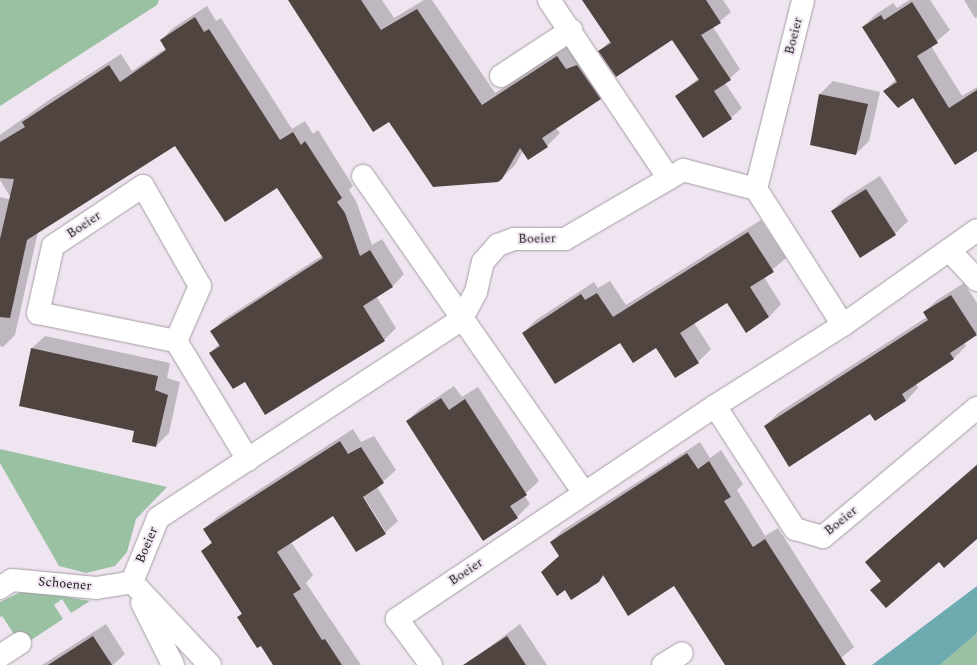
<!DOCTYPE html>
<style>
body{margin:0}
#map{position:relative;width:977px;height:665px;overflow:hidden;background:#efe5f0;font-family:Spectral,serif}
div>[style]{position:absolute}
.green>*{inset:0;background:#9bc1a3}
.water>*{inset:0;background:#6dabb1}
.shadow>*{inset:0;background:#0003}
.building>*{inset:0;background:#504440}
.roads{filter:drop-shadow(0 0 1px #a49ca5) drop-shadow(0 0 1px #a49ca5)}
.minor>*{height:22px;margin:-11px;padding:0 11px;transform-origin:11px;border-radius:11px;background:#fff}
span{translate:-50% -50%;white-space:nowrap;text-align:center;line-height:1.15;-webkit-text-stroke:4px #efe5f0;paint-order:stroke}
.street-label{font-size:13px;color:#232023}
</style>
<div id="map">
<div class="green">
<div style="clip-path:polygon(0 0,159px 0,157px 5px,0 106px)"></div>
<div style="clip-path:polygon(0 449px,167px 487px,136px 519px,127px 552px,115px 566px,86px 573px,59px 566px,0 463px)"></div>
<div style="clip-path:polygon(35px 591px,90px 601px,71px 613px,62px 599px,54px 605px,63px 619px,22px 646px,2px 616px,0 617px,0 602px,21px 592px)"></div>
<div style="clip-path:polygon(977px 633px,977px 665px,940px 665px)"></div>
</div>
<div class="water">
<div style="clip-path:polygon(977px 586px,977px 633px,940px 665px,872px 665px)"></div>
</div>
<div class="shadow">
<div style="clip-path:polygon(289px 0,382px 0,394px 18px,424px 0,432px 0,495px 93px,571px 44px,613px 86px,600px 99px,556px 128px,560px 133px,547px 146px,523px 151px,515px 165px,502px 178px,390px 121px)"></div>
<div style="clip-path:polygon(583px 0,723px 0,731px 12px,713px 27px,740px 69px,725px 83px,742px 108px,731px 118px,676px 96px,699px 78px,672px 39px,600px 51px,610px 41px)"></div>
<div style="clip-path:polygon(909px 0,930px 0,950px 30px,931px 46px,962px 96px,977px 87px,977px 150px,913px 97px,884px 91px,896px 79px,863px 27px,875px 15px,893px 3px,897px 8px)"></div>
<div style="clip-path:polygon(964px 0,977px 0,977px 17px,975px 18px)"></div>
<div style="clip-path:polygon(207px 6px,216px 21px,221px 18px,292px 129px,305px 121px,313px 134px,318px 130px,353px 186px,349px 190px,356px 201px,372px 245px,382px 239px,404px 274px,393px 286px,376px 296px,396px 328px,384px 340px,245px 380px,210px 353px,219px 344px,212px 331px,223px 320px,323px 255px,278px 186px,175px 144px,38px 232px,15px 335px,3px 347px,0 346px,0 197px,12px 200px,0 180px,0 135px,49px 100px,121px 54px,132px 71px,166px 48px,161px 40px,173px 28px)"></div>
<div style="clip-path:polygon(833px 81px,880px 92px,869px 141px,856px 154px,811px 144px,820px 94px)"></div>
<div style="clip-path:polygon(880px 176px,908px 221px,895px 234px,832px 211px,845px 198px)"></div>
<div style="clip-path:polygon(761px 220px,786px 258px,764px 277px,781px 304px,769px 317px,727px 301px,694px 323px,711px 349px,698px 362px,676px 376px,656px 346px,523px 333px,536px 320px,594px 282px,598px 288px,610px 281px,626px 305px)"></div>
<div style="clip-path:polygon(964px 283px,977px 303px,977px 333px,964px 342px,966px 346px,954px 358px,916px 384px,918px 388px,906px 401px,871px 412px,765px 426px,778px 413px,927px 317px,924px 312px,937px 300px)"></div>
<div style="clip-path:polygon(45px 336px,170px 363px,167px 378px,180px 382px,169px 433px,156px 446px,136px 430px,32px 348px)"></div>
<div style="clip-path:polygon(454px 386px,462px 397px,478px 387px,539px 481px,524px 495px,530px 504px,517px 517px,407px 421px,420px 409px)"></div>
<div style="clip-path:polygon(evenodd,353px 429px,361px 442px,374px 436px,396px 470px,377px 487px,398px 521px,385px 533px,334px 515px,291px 542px,313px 575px,306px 583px,361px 665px,275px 665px,238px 617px,242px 613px,202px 551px,212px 542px,204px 529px,217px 517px,353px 429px,361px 492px,385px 531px,383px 531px,361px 492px)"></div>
<div style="clip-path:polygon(700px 442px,710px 458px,721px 450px,743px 484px,737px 490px,765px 536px,778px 528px,854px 647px,833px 665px,726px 665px,675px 585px,604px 576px,598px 582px,560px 555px,551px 542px,563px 530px)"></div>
<div style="clip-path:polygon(977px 464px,977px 536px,939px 561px,872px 590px,882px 580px,866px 562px)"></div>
<div style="clip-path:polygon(106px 624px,125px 654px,113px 665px,42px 665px)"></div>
<div style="clip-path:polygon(520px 624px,547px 665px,470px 665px,480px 654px)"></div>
</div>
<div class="building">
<div style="clip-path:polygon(288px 0,361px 0,381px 30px,417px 9px,482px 105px,557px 56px,566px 69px,577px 65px,601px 99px,542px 138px,548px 147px,528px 160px,520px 148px,502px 179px,498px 182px,433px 187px,389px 122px,373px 132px)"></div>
<div style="clip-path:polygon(582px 0,706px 0,721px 23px,701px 35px,731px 80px,714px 91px,732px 119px,703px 138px,675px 96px,699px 80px,672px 40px,616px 77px,598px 51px,611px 43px)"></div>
<div style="clip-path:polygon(912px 2px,938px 43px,917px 56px,949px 108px,977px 90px,977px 151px,955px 165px,913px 98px,898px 108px,883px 91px,897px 82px,862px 27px,881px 15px,884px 20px)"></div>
<div style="clip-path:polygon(195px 17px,204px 32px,209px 29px,280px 140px,293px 132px,301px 145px,305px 141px,342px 198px,337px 202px,345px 213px,360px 256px,370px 250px,393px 287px,363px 306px,385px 341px,265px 415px,245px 382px,233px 389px,209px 353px,220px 346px,210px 331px,323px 258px,277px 188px,225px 222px,175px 146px,27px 240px,10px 318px,0 317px,0 239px,14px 179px,0 178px,0 142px,25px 127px,22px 122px,109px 65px,120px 82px,166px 50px,160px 40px)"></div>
<div style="clip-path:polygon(819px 94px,868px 104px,856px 155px,810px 145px)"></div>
<div style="clip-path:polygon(866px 189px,896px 235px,860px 258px,831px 211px)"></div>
<div style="clip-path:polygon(748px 232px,774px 272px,750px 287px,769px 317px,746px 333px,727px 303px,703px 318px,680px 333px,699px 363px,675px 378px,656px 348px,633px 363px,620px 343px,555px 384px,522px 333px,581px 294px,585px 300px,597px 293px,613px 317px)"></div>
<div style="clip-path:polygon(951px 295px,977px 335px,950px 353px,954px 359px,902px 394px,906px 401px,875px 421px,870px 414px,789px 467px,764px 426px,928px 320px,923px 312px)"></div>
<div style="clip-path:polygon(31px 348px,158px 376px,155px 390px,168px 395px,156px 447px,132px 442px,134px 431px,19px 406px)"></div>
<div style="clip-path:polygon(441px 398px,449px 410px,465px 399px,527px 495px,510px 506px,518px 518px,483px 541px,406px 421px)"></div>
<div style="clip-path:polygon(340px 441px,348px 454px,361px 447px,384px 483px,363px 497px,386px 534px,356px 552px,333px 516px,277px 552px,301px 589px,293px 594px,322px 640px,325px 639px,342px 665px,273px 665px,261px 646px,257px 648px,237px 617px,242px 614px,201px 551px,212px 543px,203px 529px)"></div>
<div style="clip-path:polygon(687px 453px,698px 469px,709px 461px,731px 497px,724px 501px,753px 547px,765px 539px,846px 665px,725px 665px,674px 586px,628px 616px,603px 575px,599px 582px,571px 600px,565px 590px,557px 596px,541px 572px,559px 556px,550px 542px)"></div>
<div style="clip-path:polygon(977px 465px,977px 539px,944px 568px,939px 562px,886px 608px,870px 590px,881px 581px,865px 562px)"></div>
<div style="clip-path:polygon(93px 636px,112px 665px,48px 665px)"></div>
<div style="clip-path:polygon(507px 636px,526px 665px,463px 665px)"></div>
</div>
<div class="roads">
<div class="minor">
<div style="left:549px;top:0;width:213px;rotate:56.1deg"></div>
<div style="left:501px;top:76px;width:84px;rotate:-33.3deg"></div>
<div style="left:363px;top:176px;width:386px;rotate:55.1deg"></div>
<div style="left:756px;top:189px;width:195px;rotate:-76deg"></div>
<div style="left:949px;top:250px;width:41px;rotate:47deg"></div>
<div style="left:843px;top:325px;width:164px;rotate:-35.3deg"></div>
<div style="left:176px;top:341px;width:60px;rotate:-66.4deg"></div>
<div style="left:200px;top:286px;width:115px;rotate:-119.7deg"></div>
<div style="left:143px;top:186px;width:108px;rotate:146.3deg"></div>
<div style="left:53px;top:246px;width:69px;rotate:102.6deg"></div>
<div style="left:38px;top:313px;width:141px;rotate:11.5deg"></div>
<div style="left:176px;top:341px;width:139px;rotate:58.8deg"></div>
<div style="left:715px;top:406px;width:147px;rotate:57deg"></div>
<div style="left:795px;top:529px;width:29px;rotate:16deg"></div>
<div style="left:823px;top:537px;width:201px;rotate:-40deg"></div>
<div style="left:132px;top:582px;width:69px;rotate:-67.9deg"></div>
<div style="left:158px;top:518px;width:362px;rotate:-33.2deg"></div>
<div style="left:461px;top:320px;width:32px;rotate:-62deg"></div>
<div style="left:476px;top:292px;width:31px;rotate:-77deg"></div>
<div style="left:483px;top:262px;width:23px;rotate:-49deg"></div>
<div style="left:498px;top:245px;width:17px;rotate:-21deg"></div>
<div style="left:514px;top:239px;width:51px"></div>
<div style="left:565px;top:239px;width:137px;rotate:-30.3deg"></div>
<div style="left:683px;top:170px;width:75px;rotate:14.6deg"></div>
<div style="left:756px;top:189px;width:161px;rotate:57.4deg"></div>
<div style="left:843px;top:325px;width:151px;rotate:147.7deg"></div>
<div style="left:715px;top:406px;width:383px;rotate:146.2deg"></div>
<div style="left:397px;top:619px;width:57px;rotate:53.5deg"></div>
<div style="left:132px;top:582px;width:114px;rotate:46.8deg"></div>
<div style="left:0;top:588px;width:14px;rotate:-34deg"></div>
<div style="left:12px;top:580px;width:84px;rotate:5.4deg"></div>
<div style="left:96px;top:588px;width:36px;rotate:-9deg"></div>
<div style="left:142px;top:603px;width:69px;rotate:63.4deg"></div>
<div style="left:0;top:656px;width:24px;rotate:-33deg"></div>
<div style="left:663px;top:665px;width:22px;rotate:-32deg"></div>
</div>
</div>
<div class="street-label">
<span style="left:794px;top:36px;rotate:-76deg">Boeier</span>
<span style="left:84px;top:225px;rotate:-34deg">Boeier</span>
<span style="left:537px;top:239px;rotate:-1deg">Boeier</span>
<span style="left:841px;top:521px;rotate:-39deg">Boeier</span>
<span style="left:147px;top:545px;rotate:-67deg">Boeier</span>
<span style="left:466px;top:572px;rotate:-34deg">Boeier</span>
<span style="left:65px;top:584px;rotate:5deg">Schoener</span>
</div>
</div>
